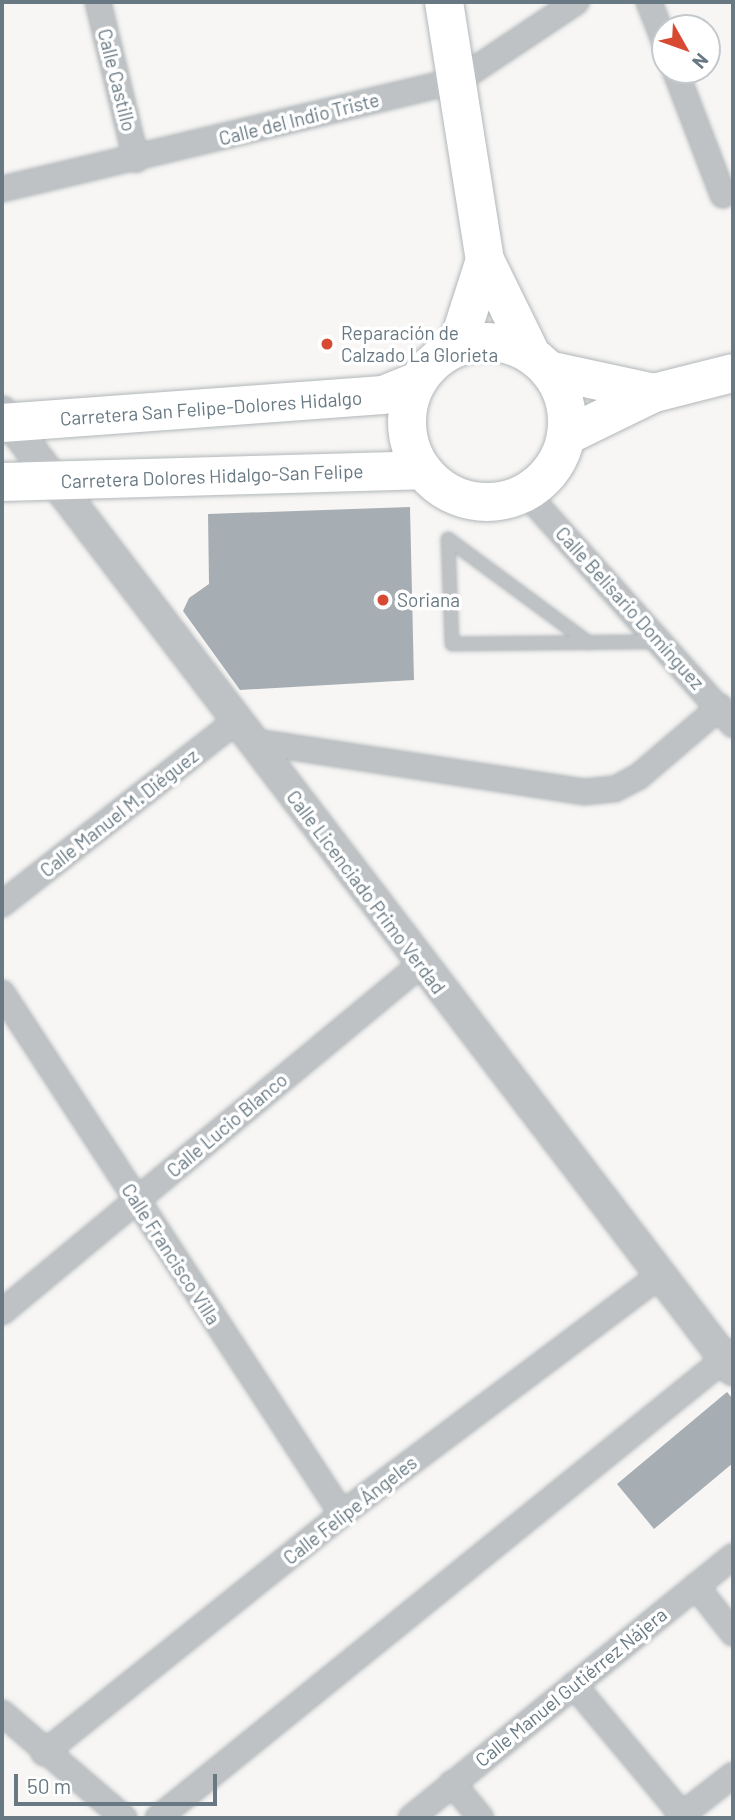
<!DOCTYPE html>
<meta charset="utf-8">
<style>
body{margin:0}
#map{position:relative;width:735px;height:1820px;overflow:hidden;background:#f7f6f4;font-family:Barlow,sans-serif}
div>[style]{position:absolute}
.building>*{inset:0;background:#a6aeb3}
.roads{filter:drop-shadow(0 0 2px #b2b7ba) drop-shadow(0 0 2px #b2b7ba)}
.service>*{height:12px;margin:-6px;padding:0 6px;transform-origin:6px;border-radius:6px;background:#bec2c5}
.minor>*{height:24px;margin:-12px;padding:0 12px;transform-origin:12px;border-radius:12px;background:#bec2c5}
.tertiary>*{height:30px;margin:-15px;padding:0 15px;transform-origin:15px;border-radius:15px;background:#bec2c5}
.primary>*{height:38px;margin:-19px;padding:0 19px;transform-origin:19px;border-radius:19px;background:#fff}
.primary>.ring{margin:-19px;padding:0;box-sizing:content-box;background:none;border:38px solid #fff;border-radius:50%}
.dots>*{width:19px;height:19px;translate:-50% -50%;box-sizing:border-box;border:4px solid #fff;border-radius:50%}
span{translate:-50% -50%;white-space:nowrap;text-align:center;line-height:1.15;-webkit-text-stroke:7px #fff;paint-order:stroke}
.street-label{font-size:19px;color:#687983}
.poi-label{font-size:19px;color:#687983}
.left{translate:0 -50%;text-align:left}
.frame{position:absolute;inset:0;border:4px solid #687983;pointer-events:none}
.north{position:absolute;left:651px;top:14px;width:70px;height:70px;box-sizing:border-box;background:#fff;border:2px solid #c3c9cd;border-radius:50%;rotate:130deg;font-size:19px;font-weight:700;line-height:28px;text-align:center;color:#687983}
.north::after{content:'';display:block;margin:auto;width:24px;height:32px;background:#d74933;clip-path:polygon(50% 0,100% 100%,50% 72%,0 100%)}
.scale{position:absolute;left:14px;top:1774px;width:203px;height:32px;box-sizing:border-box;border:4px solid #687983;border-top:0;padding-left:9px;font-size:21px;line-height:24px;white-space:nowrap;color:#687983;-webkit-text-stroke:5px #fff;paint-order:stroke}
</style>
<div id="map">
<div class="building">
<div style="clip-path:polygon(410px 507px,414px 680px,240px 690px,183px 611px,189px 598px,209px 584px,208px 514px)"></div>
<div style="clip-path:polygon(727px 1392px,733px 1399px,733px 1463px,654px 1529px,617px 1484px)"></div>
</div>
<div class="roads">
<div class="service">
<div style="left:589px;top:643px;width:175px;rotate:-143.6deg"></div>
<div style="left:448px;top:539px;width:105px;rotate:87.8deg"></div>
<div style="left:452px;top:644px;width:206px;rotate:-0.6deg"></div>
</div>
<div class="minor">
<div style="left:98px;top:2px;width:162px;rotate:76.4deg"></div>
<div style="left:649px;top:2px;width:44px;rotate:68.7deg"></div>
<div style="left:675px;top:70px;width:134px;rotate:69deg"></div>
<div style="left:2px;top:189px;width:470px;rotate:-13.4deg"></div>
<div style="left:459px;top:80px;width:141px;rotate:-33.7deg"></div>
<div style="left:525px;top:492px;width:312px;rotate:48.2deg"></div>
<div style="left:251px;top:741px;width:337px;rotate:8.7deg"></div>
<div style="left:584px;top:792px;width:31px;rotate:-6deg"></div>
<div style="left:615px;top:789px;width:26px;rotate:-28deg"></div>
<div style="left:638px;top:777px;width:108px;rotate:-40.5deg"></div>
<div style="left:2px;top:904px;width:297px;rotate:-38deg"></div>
<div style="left:2px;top:993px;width:622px;rotate:56.87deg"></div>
<div style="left:2px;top:1312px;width:543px;rotate:-39.7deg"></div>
<div style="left:696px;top:1586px;width:60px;rotate:51.8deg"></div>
<div style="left:574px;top:1685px;width:173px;rotate:50.2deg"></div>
<div style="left:2px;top:1713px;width:161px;rotate:40.7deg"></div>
<div style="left:44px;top:1753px;width:382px;rotate:-38.7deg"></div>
<div style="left:342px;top:1514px;width:398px;rotate:-36.9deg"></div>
<div style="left:452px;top:1783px;width:45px;rotate:50.4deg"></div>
<div style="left:158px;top:1818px;width:740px;rotate:-39.02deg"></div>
<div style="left:411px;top:1818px;width:415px;rotate:-39.1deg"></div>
<div style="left:678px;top:1818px;width:70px;rotate:-38deg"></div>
</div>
<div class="tertiary">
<div style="left:2px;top:412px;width:1205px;rotate:52.65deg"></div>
</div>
<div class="primary">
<div style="left:444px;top:2px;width:261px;rotate:81deg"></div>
<div style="left:485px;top:260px;width:105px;rotate:63.9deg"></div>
<div class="ring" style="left:407px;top:342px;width:122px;height:122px"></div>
<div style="left:457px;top:347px;width:91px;rotate:-72.2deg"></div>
<div style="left:548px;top:370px;width:108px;rotate:12.2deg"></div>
<div style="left:2px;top:423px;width:382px;rotate:-4.2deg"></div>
<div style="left:383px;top:395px;width:38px;rotate:-22deg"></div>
<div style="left:566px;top:436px;width:98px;rotate:-26deg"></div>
<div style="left:654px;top:393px;width:81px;rotate:-14.2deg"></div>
<div style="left:2px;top:482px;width:420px;rotate:-1.6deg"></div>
</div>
</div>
<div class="dots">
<div style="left:327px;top:344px;background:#d74933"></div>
<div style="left:383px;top:600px;background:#d74933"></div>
</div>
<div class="street-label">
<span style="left:117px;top:80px;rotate:76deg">Calle Castillo</span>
<span style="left:299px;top:119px;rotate:-14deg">Calle del Indio Triste</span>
<span style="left:211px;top:408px;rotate:-4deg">Carretera San Felipe-Dolores Hidalgo</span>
<span style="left:212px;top:476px;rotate:-2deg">Carretera Dolores Hidalgo-San Felipe</span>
<span style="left:630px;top:608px;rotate:48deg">Calle Belisario Domínguez</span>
<span style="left:119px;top:813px;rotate:-38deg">Calle Manuel M. Diéguez</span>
<span style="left:366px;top:892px;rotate:53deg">Calle Licenciado Primo Verdad</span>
<span style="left:227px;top:1125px;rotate:-40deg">Calle Lucio Blanco</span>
<span style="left:171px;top:1254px;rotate:57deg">Calle Francisco Villa</span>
<span style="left:350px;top:1510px;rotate:-38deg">Calle Felipe Ángeles</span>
<span style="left:571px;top:1687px;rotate:-39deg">Calle Manuel Gutiérrez Nájera</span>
</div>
<div class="poi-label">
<span class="left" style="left:341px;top:344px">Reparación de<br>Calzado La Glorieta</span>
<span class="left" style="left:397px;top:600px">Soriana</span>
</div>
<div class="frame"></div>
<div class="north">N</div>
<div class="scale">50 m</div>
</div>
